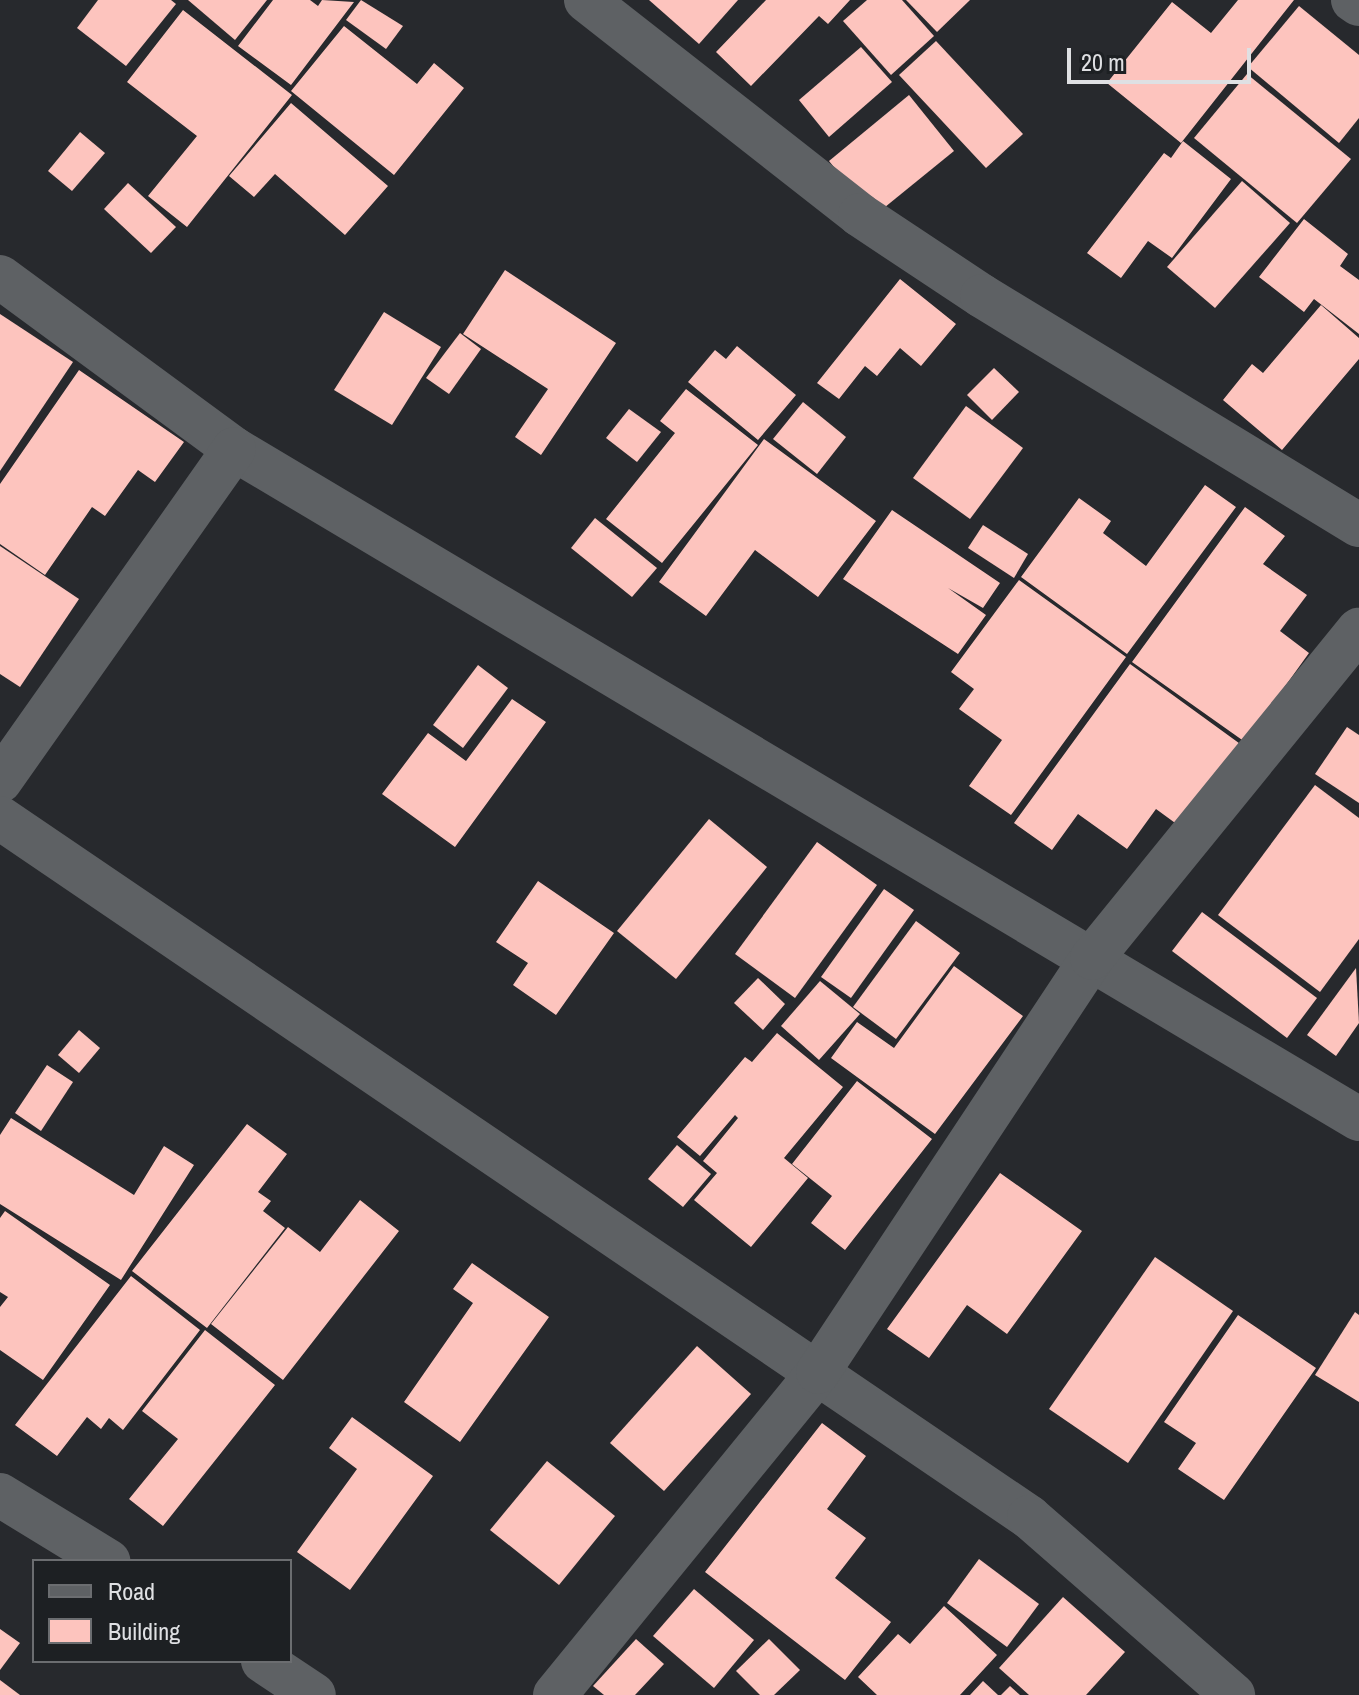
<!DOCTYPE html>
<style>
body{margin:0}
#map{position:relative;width:1359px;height:1695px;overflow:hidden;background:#27292d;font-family:"Archivo Narrow",sans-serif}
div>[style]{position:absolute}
.building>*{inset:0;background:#fdc4be}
.street>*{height:44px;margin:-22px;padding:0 22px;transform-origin:22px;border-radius:22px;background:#5e6164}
span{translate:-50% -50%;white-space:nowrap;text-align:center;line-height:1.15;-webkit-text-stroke:8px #1d2023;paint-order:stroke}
.legend{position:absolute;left:32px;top:1559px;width:260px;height:104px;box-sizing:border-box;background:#1d2023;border:2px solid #6b6d70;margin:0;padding:10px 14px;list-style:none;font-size:24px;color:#dfe0e3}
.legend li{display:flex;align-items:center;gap:16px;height:40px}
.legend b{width:40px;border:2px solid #6b6d70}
.scale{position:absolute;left:1067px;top:48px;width:184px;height:36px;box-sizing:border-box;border:4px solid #dfe0e3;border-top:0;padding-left:10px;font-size:24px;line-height:28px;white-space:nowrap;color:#dfe0e3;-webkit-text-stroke:6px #1d2023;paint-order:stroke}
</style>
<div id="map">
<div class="building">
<div style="clip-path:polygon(98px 0,171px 0,176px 4px,126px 66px,77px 28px)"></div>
<div style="clip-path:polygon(188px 0,267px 0,235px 40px)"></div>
<div style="clip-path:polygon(273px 0,310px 0,318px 6px,322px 0,354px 2px,291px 85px,238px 46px)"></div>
<div style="clip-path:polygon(361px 0,403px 26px,386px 49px,346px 20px)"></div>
<div style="clip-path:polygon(649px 0,738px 0,699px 44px)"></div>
<div style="clip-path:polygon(766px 0,850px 0,828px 24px,819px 16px,751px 86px,716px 52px)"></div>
<div style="clip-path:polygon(867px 0,902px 0,934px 36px,891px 75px,843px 21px)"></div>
<div style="clip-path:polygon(906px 0,970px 0,937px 32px)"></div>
<div style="clip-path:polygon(1238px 0,1294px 0,1181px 143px,1107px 83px,1172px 2px,1211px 33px)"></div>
<div style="clip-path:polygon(1299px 6px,1359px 55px,1359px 118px,1339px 143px,1248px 67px)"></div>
<div style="clip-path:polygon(183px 10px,292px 95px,187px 227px,148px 196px,197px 136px,127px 82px)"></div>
<div style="clip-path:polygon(344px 26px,417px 84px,434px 63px,464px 88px,394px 175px,291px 91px)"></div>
<div style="clip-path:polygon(936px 41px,1023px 134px,986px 168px,899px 75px)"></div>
<div style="clip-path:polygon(861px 47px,892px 82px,829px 137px,799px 100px)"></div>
<div style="clip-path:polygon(1247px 74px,1351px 159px,1297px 223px,1194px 138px)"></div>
<div style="clip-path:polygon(909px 95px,954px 151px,874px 216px,829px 161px)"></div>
<div style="clip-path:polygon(291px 103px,388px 186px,345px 235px,275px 174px,254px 197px,229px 176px)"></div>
<div style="clip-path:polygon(80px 132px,105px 153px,72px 191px,48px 171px)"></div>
<div style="clip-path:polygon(1183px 141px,1231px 179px,1172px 258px,1148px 241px,1121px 278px,1087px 253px,1164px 153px,1171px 158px)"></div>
<div style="clip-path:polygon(1242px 181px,1290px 223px,1215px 308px,1167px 267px)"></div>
<div style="clip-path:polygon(128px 183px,176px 227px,151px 253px,104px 209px)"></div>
<div style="clip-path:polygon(1304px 219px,1348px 254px,1340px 266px,1359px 280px,1359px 334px,1314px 299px,1304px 312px,1259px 277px)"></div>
<div style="clip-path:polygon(505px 270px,616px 343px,541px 455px,515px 437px,548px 389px,463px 334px)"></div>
<div style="clip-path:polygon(900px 279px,956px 324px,921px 366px,900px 348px,877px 376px,865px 366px,839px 399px,817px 383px)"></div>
<div style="clip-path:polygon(1321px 305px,1359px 338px,1359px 359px,1282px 450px,1223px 400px,1252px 364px,1263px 373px)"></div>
<div style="clip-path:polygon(384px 312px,441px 347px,392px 425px,334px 390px)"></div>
<div style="clip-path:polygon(0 314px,73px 362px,0 471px)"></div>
<div style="clip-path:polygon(460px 333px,481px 349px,449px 394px,426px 378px)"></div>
<div style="clip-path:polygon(737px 346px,796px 395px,758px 440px,688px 382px,715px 350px,726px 359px)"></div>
<div style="clip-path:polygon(994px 368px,1019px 392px,992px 420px,967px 395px)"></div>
<div style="clip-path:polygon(79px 370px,184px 442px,155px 482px,138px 470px,105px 516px,92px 507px,45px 575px,0 544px,0 484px)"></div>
<div style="clip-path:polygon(686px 389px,758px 445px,662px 563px,606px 519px,675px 433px,660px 421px)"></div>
<div style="clip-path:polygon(803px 402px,846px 437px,817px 474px,773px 439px)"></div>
<div style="clip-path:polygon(966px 406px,1023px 448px,970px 519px,913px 478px)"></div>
<div style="clip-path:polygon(629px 409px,661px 432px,637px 462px,606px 438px)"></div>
<div style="clip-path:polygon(764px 439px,876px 521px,818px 597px,755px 550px,706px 616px,659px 582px)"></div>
<div style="clip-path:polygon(1205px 485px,1236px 507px,1127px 654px,1021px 577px,1079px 498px,1111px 521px,1103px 533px,1146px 566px)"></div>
<div style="clip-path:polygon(1245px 507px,1285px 536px,1263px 564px,1307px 595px,1280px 631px,1309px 653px,1245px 742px,1132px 662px)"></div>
<div style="clip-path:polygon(892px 510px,1000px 583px,983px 608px,948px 588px,986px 615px,958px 654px,843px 579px)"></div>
<div style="clip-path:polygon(595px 518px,657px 568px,632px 597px,571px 548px)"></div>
<div style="clip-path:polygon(983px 525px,1028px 554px,1014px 578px,968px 548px)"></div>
<div style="clip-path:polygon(0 546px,79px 599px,20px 687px,0 674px)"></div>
<div style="clip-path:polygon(1019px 580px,1126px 657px,1011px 815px,969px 786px,1002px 740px,959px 709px,974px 689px,951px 672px)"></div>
<div style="clip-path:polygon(1130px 664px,1243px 746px,1182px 828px,1156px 809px,1127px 849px,1078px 814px,1052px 850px,1014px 823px)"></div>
<div style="clip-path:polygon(478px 665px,508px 688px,463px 748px,433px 725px)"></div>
<div style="clip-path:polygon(512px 699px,546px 722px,455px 847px,382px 794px,428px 733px,466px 761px)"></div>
<div style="clip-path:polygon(1347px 727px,1359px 735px,1359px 803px,1315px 774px)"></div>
<div style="clip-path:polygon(1315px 785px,1359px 818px,1359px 939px,1320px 992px,1218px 915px)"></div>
<div style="clip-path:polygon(709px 819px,767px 867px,676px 979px,617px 931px)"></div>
<div style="clip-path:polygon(817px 842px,877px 885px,795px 998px,735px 954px)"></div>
<div style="clip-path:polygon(538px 881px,614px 933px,556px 1015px,513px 985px,528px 963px,496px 942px)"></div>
<div style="clip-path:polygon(884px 889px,914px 910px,851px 998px,821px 977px)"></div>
<div style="clip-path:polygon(1202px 912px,1317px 998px,1287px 1038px,1172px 951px)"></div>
<div style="clip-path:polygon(916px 921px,960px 953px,896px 1039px,853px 1007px)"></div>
<div style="clip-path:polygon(954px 966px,1023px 1016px,935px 1134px,831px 1058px,857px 1022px,894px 1048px)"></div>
<div style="clip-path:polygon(1356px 968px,1359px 1023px,1336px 1056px,1307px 1035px)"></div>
<div style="clip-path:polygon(758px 978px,785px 1004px,763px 1030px,734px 1003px)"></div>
<div style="clip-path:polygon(820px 981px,860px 1014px,819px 1060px,781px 1026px)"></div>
<div style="clip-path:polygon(79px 1030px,100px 1048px,79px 1073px,58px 1055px)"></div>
<div style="clip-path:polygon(777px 1033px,843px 1087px,784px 1158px,808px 1178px,751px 1247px,694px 1200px,717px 1173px,703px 1161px,738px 1118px,735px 1115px,700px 1156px,677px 1137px,745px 1057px,752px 1062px)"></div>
<div style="clip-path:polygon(47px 1065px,73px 1082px,41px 1131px,15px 1113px)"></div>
<div style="clip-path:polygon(857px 1081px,932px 1139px,845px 1250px,811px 1223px,832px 1196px,792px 1164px)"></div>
<div style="clip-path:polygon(11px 1118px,134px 1195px,164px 1146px,194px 1165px,121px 1280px,0 1204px,0 1135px)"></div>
<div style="clip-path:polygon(247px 1124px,287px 1154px,258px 1192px,271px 1201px,263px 1211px,285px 1228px,207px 1328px,132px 1271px)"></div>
<div style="clip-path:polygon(677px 1145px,711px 1174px,683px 1207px,648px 1179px)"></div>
<div style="clip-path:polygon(1000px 1173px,1082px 1231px,1007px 1334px,967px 1305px,929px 1358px,887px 1329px)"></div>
<div style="clip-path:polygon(360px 1200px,399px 1231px,283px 1380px,211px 1324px,288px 1227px,320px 1252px)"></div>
<div style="clip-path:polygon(5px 1211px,110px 1285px,43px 1380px,0 1350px,0 1307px,8px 1297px,0 1292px,0 1218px)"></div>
<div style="clip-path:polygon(1155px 1257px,1233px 1311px,1128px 1463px,1049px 1409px)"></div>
<div style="clip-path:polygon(472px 1263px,549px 1317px,460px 1442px,404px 1402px,473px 1303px,453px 1289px)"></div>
<div style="clip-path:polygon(131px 1276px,200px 1330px,123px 1430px,109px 1418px,101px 1429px,87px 1417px,57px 1456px,15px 1425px)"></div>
<div style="clip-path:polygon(1355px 1312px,1359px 1315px,1359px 1402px,1315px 1375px)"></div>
<div style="clip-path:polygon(1238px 1315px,1316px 1368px,1224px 1500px,1178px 1469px,1196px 1443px,1164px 1422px)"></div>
<div style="clip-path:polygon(205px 1330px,275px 1385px,163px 1526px,129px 1499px,178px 1439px,142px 1411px)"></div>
<div style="clip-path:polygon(697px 1346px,751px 1394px,664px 1491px,610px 1443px)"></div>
<div style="clip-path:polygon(352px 1417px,433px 1476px,350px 1590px,297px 1552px,357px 1469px,329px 1448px)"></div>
<div style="clip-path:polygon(822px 1423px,866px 1456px,827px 1509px,866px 1538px,835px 1578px,891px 1622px,845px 1680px,705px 1572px)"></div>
<div style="clip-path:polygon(547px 1461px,615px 1516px,559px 1585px,490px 1530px)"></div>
<div style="clip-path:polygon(979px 1559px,1039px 1604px,1007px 1647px,947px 1603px)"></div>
<div style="clip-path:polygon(694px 1589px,754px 1640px,714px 1688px,653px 1636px)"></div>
<div style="clip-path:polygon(1063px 1597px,1125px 1652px,1086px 1695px,1029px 1695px,999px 1668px)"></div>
<div style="clip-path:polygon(944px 1606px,997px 1655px,960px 1695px,877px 1695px,858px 1677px,898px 1634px,910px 1644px)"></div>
<div style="clip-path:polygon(0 1629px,20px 1643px,0 1670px)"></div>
<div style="clip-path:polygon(636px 1639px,664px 1664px,635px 1695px,604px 1695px,593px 1686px)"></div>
<div style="clip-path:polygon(769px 1639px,800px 1670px,774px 1695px,760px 1695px,736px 1671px)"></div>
<div style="clip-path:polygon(0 1680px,20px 1695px,0 1695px)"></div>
<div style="clip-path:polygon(983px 1681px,998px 1695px,970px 1695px)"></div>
<div style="clip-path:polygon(1010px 1686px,1020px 1695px,1001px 1695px)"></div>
</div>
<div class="street">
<div style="left:586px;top:0;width:348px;rotate:38.1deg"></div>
<div style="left:860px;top:215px;width:146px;rotate:33.6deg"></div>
<div style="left:982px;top:296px;width:441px;rotate:31.3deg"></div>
<div style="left:1353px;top:0;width:7px;rotate:34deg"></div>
<div style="left:0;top:277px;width:290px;rotate:36.3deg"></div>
<div style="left:234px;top:449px;width:1309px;rotate:30.78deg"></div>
<div style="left:0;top:781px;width:406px;rotate:-54.8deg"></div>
<div style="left:0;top:818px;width:1244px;rotate:34.19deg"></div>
<div style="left:1029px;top:1517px;width:271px;rotate:41.1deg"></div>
<div style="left:0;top:1495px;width:127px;rotate:31.4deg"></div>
<div style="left:263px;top:1661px;width:61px;rotate:33.7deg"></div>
<div style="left:555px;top:1695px;width:417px;rotate:-50.8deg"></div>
<div style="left:818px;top:1372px;width:496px;rotate:-56.5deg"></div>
<div style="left:1092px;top:958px;width:423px;rotate:-50.9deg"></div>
</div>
<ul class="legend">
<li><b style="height:10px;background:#5e6164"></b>Road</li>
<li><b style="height:22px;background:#fdc4be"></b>Building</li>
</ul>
<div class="scale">20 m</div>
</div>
